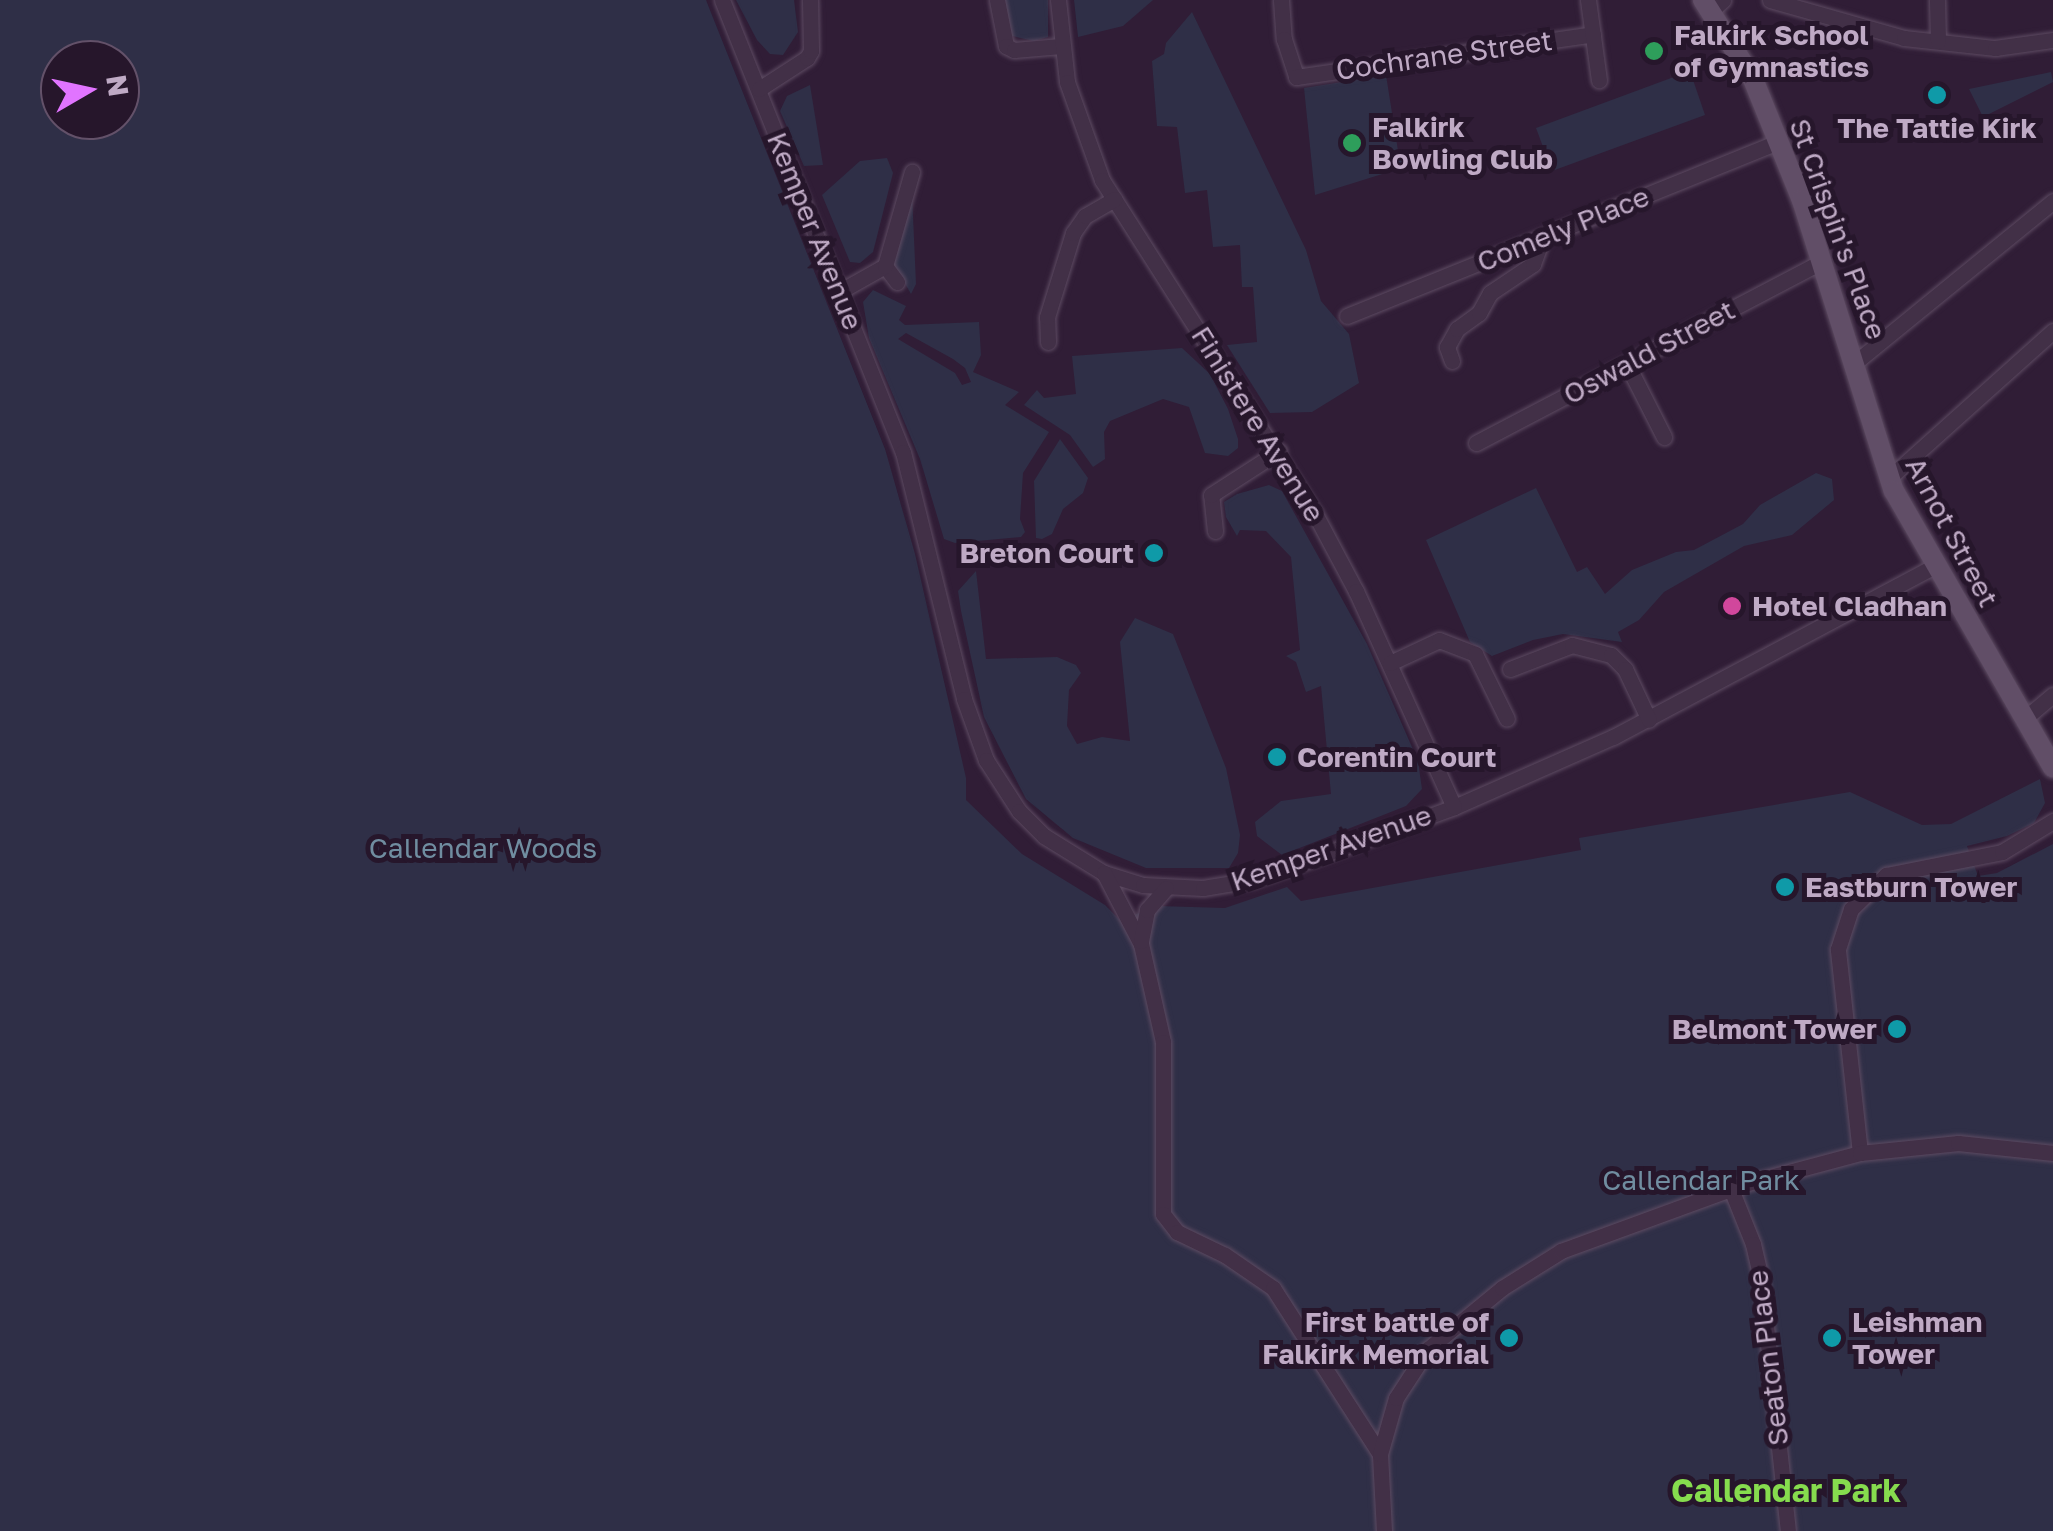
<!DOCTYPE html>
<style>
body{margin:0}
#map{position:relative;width:2053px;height:1531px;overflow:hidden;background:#301d36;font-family:"Golos Text",sans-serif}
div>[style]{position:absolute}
.green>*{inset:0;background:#2f2f47}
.roads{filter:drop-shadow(0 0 2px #5d4b62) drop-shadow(0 0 2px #5d4b62)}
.minor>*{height:15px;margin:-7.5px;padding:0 7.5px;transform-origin:7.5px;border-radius:7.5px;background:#423047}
.major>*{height:20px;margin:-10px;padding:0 10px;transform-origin:10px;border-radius:10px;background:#614e67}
.dots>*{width:28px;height:28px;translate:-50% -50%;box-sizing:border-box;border:5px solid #26162b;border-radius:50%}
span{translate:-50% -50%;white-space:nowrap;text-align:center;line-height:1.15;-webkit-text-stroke:10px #26162b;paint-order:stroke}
.poi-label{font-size:28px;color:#bfaac5;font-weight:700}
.left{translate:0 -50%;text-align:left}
.right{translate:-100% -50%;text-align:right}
.street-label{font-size:28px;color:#bfaac5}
.park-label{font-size:28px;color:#708da0}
.quarter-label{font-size:32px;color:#86dc4e;font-weight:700}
.north{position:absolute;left:40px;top:40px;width:100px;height:100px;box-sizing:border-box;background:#26162b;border:2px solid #635169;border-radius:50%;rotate:81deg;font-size:28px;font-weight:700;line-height:40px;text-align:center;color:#bfaac5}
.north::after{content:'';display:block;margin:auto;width:35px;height:45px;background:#e174ff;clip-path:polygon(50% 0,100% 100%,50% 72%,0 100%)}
</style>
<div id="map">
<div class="green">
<div style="clip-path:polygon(evenodd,0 0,706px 0,885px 449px,915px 554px,966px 778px,966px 800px,1022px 854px,1105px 905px,1120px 920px,1158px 906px,1225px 908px,1287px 887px,1301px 901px,1581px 850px,1579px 838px,1850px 792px,1922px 825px,1951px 824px,2040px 779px,2045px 803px,2034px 823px,2007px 836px,1967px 846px,1978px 876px,1997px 873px,2053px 844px,2053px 1531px,0 1531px,0 0,60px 60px,120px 60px,120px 120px,60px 120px,60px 60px)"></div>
<div style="clip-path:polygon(736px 0,794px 0,798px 32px,783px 55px,770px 54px,757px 40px)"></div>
<div style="clip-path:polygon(1004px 0,1048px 0,1048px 37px,1034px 41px,1012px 36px)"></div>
<div style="clip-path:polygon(1074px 0,1153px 0,1123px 26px,1078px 37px)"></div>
<div style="clip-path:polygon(1192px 12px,1306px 250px,1321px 301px,1349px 334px,1359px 383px,1312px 412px,1270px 413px,1227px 345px,1257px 342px,1253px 287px,1242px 287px,1240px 245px,1213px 247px,1207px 190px,1185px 193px,1177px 127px,1157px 126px,1152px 61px,1164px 54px,1166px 43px)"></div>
<div style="clip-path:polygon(1690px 71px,1705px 115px,1552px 171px,1536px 128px)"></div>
<div style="clip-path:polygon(2051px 72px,2053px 82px,1983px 117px,1969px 89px)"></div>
<div style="clip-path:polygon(1386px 75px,1399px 157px,1408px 166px,1315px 195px,1304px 88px)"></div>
<div style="clip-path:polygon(810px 85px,823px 165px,804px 166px,780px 111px,787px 96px)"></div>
<div style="clip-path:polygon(887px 158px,893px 173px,873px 252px,860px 263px,850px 262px,822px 195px,860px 161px)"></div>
<div style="clip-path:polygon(912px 193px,916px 284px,911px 294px,891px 259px)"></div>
<div style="clip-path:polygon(evenodd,873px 290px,906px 306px,899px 320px,905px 325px,979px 322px,981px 355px,973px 372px,1019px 392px,1005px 405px,1049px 432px,1023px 473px,1020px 519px,1025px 532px,1021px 537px,955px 543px,944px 539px,920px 459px,869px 338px,863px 302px,873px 290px,906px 333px,953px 359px,965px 368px,971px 382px,962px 385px,955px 373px,898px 339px,906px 333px)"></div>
<div style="clip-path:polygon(1182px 348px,1210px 374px,1228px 409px,1238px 439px,1238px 448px,1228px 456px,1205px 453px,1189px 407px,1163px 399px,1110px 421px,1104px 432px,1105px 459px,1093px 467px,1070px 435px,1024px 405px,1037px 390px,1044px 398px,1076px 394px,1072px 356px)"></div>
<div style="clip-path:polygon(1060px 439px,1088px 478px,1083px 493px,1063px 509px,1052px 534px,1042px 539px,1036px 538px,1034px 481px)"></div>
<div style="clip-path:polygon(1816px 473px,1832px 479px,1834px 500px,1792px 535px,1744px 546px,1664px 592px,1639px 620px,1618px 632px,1622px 642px,1563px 634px,1533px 640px,1492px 656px,1470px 642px,1426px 540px,1536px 488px,1577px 572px,1587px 567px,1605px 594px,1632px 570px,1676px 552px,1694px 550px,1743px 524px,1760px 505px)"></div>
<div style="clip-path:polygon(1269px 485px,1282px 491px,1367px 644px,1418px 761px,1422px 789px,1406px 806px,1282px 855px,1257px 836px,1255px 822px,1281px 801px,1331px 794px,1321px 686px,1306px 692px,1296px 662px,1286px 656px,1300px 650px,1291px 557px,1266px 531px,1240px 530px,1237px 536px,1226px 517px,1224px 502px,1237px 494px)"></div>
<div style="clip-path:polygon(976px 571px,986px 659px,1057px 657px,1076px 665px,1081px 673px,1069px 690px,1067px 726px,1077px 744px,1102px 737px,1130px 741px,1120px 642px,1135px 618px,1173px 634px,1226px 768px,1240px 835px,1238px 853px,1229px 868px,1146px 868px,1073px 838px,1026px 799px,984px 717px,961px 611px,958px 591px)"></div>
</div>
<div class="roads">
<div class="minor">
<div style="left:722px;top:0;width:487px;rotate:68.2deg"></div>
<div style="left:903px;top:452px;width:254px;rotate:76.1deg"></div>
<div style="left:964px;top:699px;width:65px;rotate:70.2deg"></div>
<div style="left:986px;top:760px;width:61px;rotate:57.1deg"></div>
<div style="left:1019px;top:811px;width:35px;rotate:45deg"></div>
<div style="left:1044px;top:836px;width:70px;rotate:31.7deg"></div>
<div style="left:1104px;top:873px;width:41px;rotate:17.1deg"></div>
<div style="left:1143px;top:885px;width:60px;rotate:2.9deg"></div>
<div style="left:1203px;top:888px;width:50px;rotate:-9.3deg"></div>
<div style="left:1252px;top:880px;width:46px;rotate:-19.2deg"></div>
<div style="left:1295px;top:865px;width:169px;rotate:-20deg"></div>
<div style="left:1454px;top:807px;width:174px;rotate:-23.8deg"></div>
<div style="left:1613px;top:737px;width:366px;rotate:-28deg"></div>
<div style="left:997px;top:0;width:47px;rotate:78.9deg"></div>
<div style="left:1006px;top:46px;width:9px;rotate:27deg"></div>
<div style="left:1014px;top:50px;width:47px;rotate:-4.9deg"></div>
<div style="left:1058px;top:0;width:82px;rotate:83.7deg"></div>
<div style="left:1067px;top:82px;width:104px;rotate:70.3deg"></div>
<div style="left:1102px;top:180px;width:396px;rotate:57.5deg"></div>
<div style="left:1315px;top:514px;width:87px;rotate:62deg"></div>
<div style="left:1356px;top:591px;width:237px;rotate:65.6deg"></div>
<div style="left:1281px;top:0;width:39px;rotate:86deg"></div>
<div style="left:1284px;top:39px;width:40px;rotate:72deg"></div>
<div style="left:1296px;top:77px;width:300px;rotate:-8.2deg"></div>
<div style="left:1588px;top:0;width:81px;rotate:82.2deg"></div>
<div style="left:1770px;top:0;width:139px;rotate:15.8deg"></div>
<div style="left:1904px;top:38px;width:92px;rotate:6.3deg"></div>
<div style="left:1995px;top:48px;width:59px;rotate:-7.9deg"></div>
<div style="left:1937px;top:0;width:41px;rotate:88.6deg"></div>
<div style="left:1712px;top:10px;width:15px;rotate:-42deg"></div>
<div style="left:759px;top:89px;width:57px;rotate:-32.9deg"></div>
<div style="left:807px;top:58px;width:8px;rotate:-60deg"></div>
<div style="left:811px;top:51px;width:51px;rotate:-91.1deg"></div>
<div style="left:885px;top:266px;width:20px;rotate:53deg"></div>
<div style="left:837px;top:293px;width:55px;rotate:-29.4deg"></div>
<div style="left:885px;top:266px;width:98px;rotate:-74deg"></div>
<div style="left:1347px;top:316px;width:465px;rotate:-22deg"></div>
<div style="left:1048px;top:342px;width:25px;rotate:-92deg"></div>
<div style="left:1047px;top:317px;width:88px;rotate:-72.8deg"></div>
<div style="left:1073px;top:233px;width:21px;rotate:-55deg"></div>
<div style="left:1085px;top:216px;width:34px;rotate:-30deg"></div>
<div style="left:1452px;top:361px;width:15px;rotate:-110deg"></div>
<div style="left:1447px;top:347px;width:21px;rotate:-61deg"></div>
<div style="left:1457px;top:329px;width:27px;rotate:-36deg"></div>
<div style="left:1479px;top:313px;width:23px;rotate:-61deg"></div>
<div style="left:1490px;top:293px;width:52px;rotate:-34deg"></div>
<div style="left:1533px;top:264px;width:29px;rotate:-70deg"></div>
<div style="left:1857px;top:361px;width:253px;rotate:-39.2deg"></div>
<div style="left:1627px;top:364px;width:82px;rotate:63.1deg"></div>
<div style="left:1476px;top:443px;width:392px;rotate:-27.7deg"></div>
<div style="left:1889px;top:478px;width:220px;rotate:-41.9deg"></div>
<div style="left:1215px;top:531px;width:36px;rotate:-96deg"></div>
<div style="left:1211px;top:495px;width:81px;rotate:-32.9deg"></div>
<div style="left:1390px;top:663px;width:54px;rotate:-25.1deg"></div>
<div style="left:1439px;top:640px;width:39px;rotate:21deg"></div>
<div style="left:1475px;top:654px;width:72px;rotate:63.8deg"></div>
<div style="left:1510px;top:669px;width:66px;rotate:-21.2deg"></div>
<div style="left:1572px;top:645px;width:40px;rotate:14.4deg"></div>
<div style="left:1611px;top:655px;width:20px;rotate:45deg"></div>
<div style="left:1625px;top:669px;width:56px;rotate:64.8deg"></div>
<div style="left:2023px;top:720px;width:39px;rotate:-40deg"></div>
<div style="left:1104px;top:873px;width:80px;rotate:62.5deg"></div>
<div style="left:1141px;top:944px;width:100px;rotate:77.3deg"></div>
<div style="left:1163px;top:1042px;width:172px;rotate:90deg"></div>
<div style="left:1163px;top:1214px;width:23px;rotate:52deg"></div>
<div style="left:1177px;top:1232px;width:53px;rotate:25.6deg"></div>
<div style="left:1225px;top:1255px;width:58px;rotate:34.5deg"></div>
<div style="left:1273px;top:1288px;width:197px;rotate:57.2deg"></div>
<div style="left:1141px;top:941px;width:32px;rotate:-79deg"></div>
<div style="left:1147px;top:910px;width:29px;rotate:-49deg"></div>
<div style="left:1860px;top:1153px;width:205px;rotate:-96.2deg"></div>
<div style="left:1838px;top:949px;width:42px;rotate:-72deg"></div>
<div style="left:1851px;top:909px;width:49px;rotate:-44.2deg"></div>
<div style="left:1886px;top:875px;width:118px;rotate:-11.2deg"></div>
<div style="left:2002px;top:852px;width:60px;rotate:-31.3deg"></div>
<div style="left:1731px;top:1189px;width:59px;rotate:68.2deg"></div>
<div style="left:1753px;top:1244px;width:36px;rotate:77deg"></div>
<div style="left:1761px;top:1279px;width:253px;rotate:83.9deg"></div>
<div style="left:1384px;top:1531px;width:77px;rotate:-93deg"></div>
<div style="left:1380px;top:1454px;width:58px;rotate:-74.1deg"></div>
<div style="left:1396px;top:1398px;width:59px;rotate:-56.9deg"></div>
<div style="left:1428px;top:1349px;width:96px;rotate:-39.5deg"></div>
<div style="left:1502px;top:1288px;width:70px;rotate:-32.1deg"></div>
<div style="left:1561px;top:1251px;width:195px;rotate:-20.1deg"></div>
<div style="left:1744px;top:1184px;width:120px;rotate:-15deg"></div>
<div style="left:1860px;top:1153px;width:99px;rotate:-5.8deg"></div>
<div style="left:1958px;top:1143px;width:96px;rotate:6deg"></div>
</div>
<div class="major">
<div style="left:1703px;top:0;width:93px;rotate:57.7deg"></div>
<div style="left:1753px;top:79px;width:131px;rotate:68deg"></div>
<div style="left:1802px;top:200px;width:305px;rotate:72.5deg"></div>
<div style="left:1894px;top:491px;width:319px;rotate:60.1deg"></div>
</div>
</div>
<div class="dots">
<div style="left:1654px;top:51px;background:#2e9e5b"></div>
<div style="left:1937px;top:95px;background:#0f9aa8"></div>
<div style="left:1352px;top:143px;background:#2e9e5b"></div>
<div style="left:1154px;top:553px;background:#0f9aa8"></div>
<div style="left:1732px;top:606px;background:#d1479c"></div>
<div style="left:1277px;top:757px;background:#0f9aa8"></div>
<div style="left:1785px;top:887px;background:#0f9aa8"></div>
<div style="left:1897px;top:1029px;background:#0f9aa8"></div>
<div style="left:1509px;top:1338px;background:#0f9aa8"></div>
<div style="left:1832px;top:1338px;background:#0f9aa8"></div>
</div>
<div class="poi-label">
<span class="left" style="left:1674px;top:51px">Falkirk School<br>of Gymnastics</span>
<span class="left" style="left:1372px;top:143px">Falkirk<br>Bowling Club</span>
<span style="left:1937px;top:128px">The Tattie Kirk</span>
<span class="right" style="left:1134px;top:553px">Breton Court</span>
<span class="left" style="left:1752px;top:606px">Hotel Cladhan</span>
<span class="left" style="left:1297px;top:757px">Corentin Court</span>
<span class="left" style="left:1805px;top:887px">Eastburn Tower</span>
<span class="right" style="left:1877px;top:1029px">Belmont Tower</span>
<span class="right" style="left:1489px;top:1338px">First battle of<br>Falkirk Memorial</span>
<span class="left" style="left:1852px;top:1338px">Leishman<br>Tower</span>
</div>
<div class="street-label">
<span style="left:1444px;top:55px;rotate:-8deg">Cochrane Street</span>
<span style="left:1563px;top:229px;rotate:-22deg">Comely Place</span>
<span style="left:1838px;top:229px;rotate:70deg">St Crispin's Place</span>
<span style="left:815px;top:231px;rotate:68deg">Kemper Avenue</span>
<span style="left:1649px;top:352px;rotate:-28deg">Oswald Street</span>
<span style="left:1258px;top:424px;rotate:58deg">Finistere Avenue</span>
<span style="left:1952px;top:532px;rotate:62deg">Arnot Street</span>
<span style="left:1331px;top:848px;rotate:-19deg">Kemper Avenue</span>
<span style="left:1768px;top:1358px;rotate:-97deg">Seaton Place</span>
</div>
<div class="park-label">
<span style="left:483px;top:848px">Callendar Woods</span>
<span style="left:1701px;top:1180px">Callendar Park</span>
</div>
<div class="quarter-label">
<span style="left:1786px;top:1490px">Callendar Park</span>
</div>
<div class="north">N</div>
</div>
